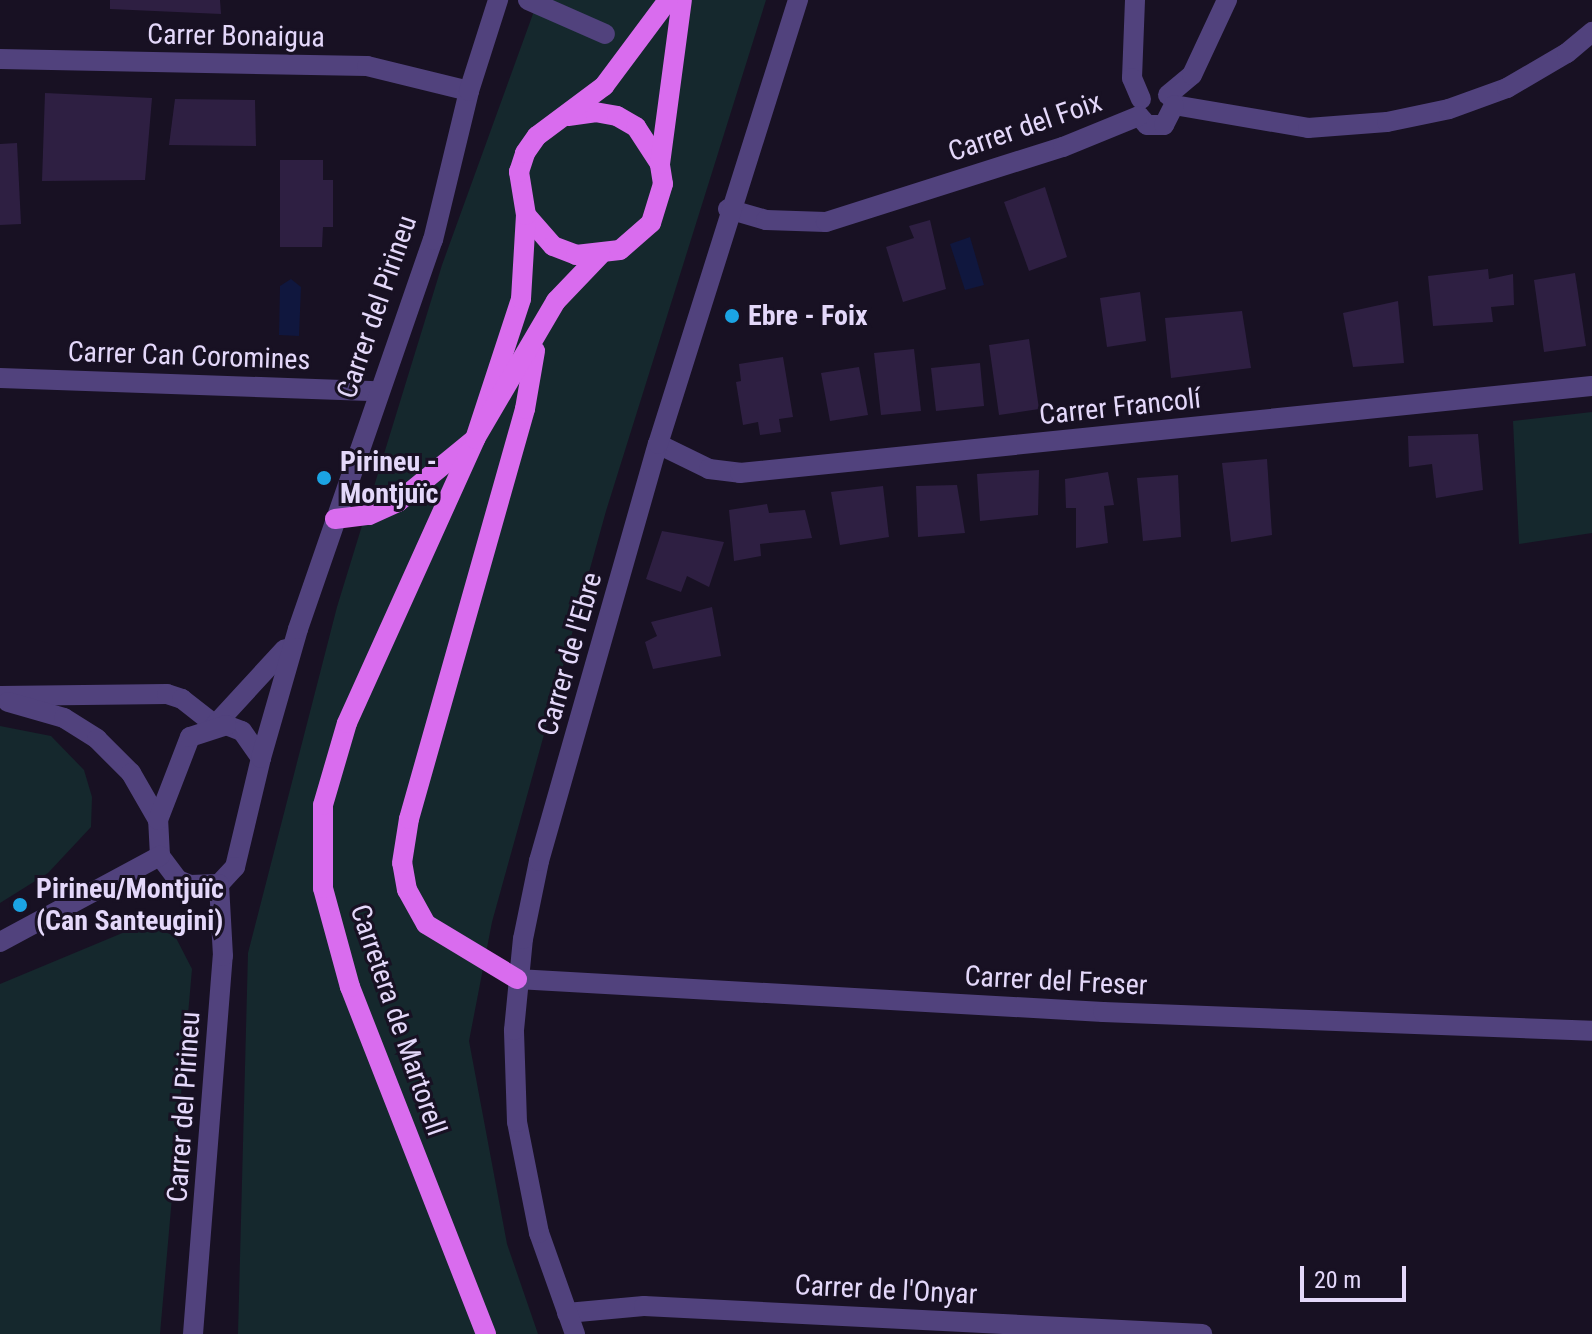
<!DOCTYPE html>
<meta charset="utf-8">
<style>
body{margin:0}
#map{position:relative;width:1592px;height:1334px;overflow:hidden;background:#181123;font-family:"Roboto Condensed",sans-serif}
div>[style]{position:absolute}
.green>*{inset:0;background:#15282d}
.water>*{inset:0;background:#10173e}
.building>*{inset:0;background:#2e1f42}
.minor>*{height:20px;margin:-10px;padding:0 10px;transform-origin:10px;border-radius:10px;background:#51427d}
.major>*{height:20px;margin:-10px;padding:0 10px;transform-origin:10px;border-radius:10px;background:#d96cee}
.dots>*{width:22px;height:22px;translate:-50% -50%;box-sizing:border-box;border:4px solid #181123;border-radius:50%}
span{translate:-50% -50%;white-space:nowrap;text-align:center;line-height:1.15;-webkit-text-stroke:6px #181123;paint-order:stroke}
.street-label{font-size:28px;color:#e4d8fa}
.poi-label{font-size:28px;color:#e4d8fa;font-weight:700}
.left{translate:0 -50%;text-align:left}
.scale{position:absolute;left:1300px;top:1266px;width:106px;height:36px;box-sizing:border-box;border:4px solid #e4d8fa;border-top:0;padding-left:10px;font-size:24px;line-height:28px;white-space:nowrap;color:#e4d8fa;-webkit-text-stroke:6px #181123;paint-order:stroke}
</style>
<div id="map">
<div class="green">
<div style="clip-path:polygon(538px 0,766px 0,606px 511px,492px 922px,469px 1041px,507px 1244px,538px 1334px,238px 1334px,248px 953px,337px 607px,442px 265px)"></div>
<div style="clip-path:polygon(1592px 412px,1592px 533px,1519px 544px,1513px 421px)"></div>
<div style="clip-path:polygon(0 726px,51px 736px,84px 770px,92px 797px,91px 827px,48px 873px,0 903px)"></div>
<div style="clip-path:polygon(144px 924px,175px 936px,192px 969px,160px 1334px,0 1334px,0 984px)"></div>
</div>
<div class="water">
<div style="clip-path:polygon(970px 237px,984px 285px,965px 290px,950px 244px)"></div>
<div style="clip-path:polygon(291px 279px,301px 287px,299px 336px,279px 335px,280px 286px)"></div>
</div>
<div class="building">
<div style="clip-path:polygon(110px 0,220px 0,221px 14px,110px 9px)"></div>
<div style="clip-path:polygon(45px 93px,152px 98px,145px 180px,42px 181px)"></div>
<div style="clip-path:polygon(175px 99px,255px 100px,256px 146px,169px 145px)"></div>
<div style="clip-path:polygon(17px 143px,21px 224px,0 225px,0 144px)"></div>
<div style="clip-path:polygon(280px 160px,323px 160px,323px 180px,333px 180px,333px 227px,323px 227px,322px 247px,280px 247px)"></div>
<div style="clip-path:polygon(1045px 187px,1067px 257px,1029px 271px,1004px 202px)"></div>
<div style="clip-path:polygon(930px 220px,946px 289px,903px 302px,886px 247px,914px 238px,909px 226px)"></div>
<div style="clip-path:polygon(1488px 269px,1489px 279px,1513px 274px,1514px 305px,1491px 307px,1493px 322px,1433px 326px,1428px 276px)"></div>
<div style="clip-path:polygon(1575px 273px,1586px 346px,1544px 352px,1534px 280px)"></div>
<div style="clip-path:polygon(1140px 292px,1146px 341px,1107px 347px,1100px 298px)"></div>
<div style="clip-path:polygon(1398px 301px,1404px 363px,1353px 367px,1343px 313px)"></div>
<div style="clip-path:polygon(1242px 311px,1251px 368px,1171px 378px,1165px 318px)"></div>
<div style="clip-path:polygon(1029px 339px,1039px 409px,999px 415px,989px 345px)"></div>
<div style="clip-path:polygon(914px 349px,921px 411px,881px 415px,874px 353px)"></div>
<div style="clip-path:polygon(783px 357px,793px 417px,779px 419px,781px 432px,760px 435px,758px 422px,743px 425px,736px 382px,741px 381px,739px 364px)"></div>
<div style="clip-path:polygon(980px 363px,984px 406px,936px 411px,931px 368px)"></div>
<div style="clip-path:polygon(859px 367px,868px 415px,830px 421px,821px 373px)"></div>
<div style="clip-path:polygon(1478px 434px,1483px 490px,1436px 498px,1432px 464px,1409px 467px,1408px 436px)"></div>
<div style="clip-path:polygon(1267px 459px,1272px 535px,1231px 542px,1222px 463px)"></div>
<div style="clip-path:polygon(1039px 470px,1038px 515px,980px 521px,977px 474px)"></div>
<div style="clip-path:polygon(1108px 472px,1114px 505px,1104px 506px,1108px 543px,1076px 548px,1076px 508px,1066px 508px,1065px 479px)"></div>
<div style="clip-path:polygon(1178px 475px,1181px 537px,1143px 541px,1137px 478px)"></div>
<div style="clip-path:polygon(957px 485px,965px 533px,918px 537px,916px 486px)"></div>
<div style="clip-path:polygon(883px 486px,889px 537px,840px 545px,831px 492px)"></div>
<div style="clip-path:polygon(767px 504px,769px 513px,805px 510px,812px 538px,760px 544px,761px 556px,734px 561px,729px 510px)"></div>
<div style="clip-path:polygon(662px 531px,724px 542px,709px 587px,687px 576px,681px 592px,646px 579px)"></div>
<div style="clip-path:polygon(712px 607px,721px 656px,653px 669px,645px 642px,657px 636px,651px 622px)"></div>
</div>
<div class="minor">
<div style="left:528px;top:0;width:84px;rotate:23.8deg"></div>
<div style="left:1135px;top:0;width:78px;rotate:92.2deg"></div>
<div style="left:1132px;top:78px;width:23px;rotate:67deg"></div>
<div style="left:0;top:59px;width:367px;rotate:1.1deg"></div>
<div style="left:367px;top:66px;width:105px;rotate:13.8deg"></div>
<div style="left:1168px;top:95px;width:31px;rotate:-40deg"></div>
<div style="left:1192px;top:75px;width:83px;rotate:-65deg"></div>
<div style="left:1174px;top:105px;width:136px;rotate:9.7deg"></div>
<div style="left:1308px;top:128px;width:79px;rotate:-4.3deg"></div>
<div style="left:1387px;top:122px;width:63px;rotate:-11.8deg"></div>
<div style="left:1449px;top:109px;width:62px;rotate:-19.9deg"></div>
<div style="left:1507px;top:88px;width:69px;rotate:-30.3deg"></div>
<div style="left:1567px;top:53px;width:33px;rotate:-40deg"></div>
<div style="left:1139px;top:116px;width:12px;rotate:48deg"></div>
<div style="left:1147px;top:125px;width:17px"></div>
<div style="left:1164px;top:125px;width:22px;rotate:-63deg"></div>
<div style="left:728px;top:209px;width:40px;rotate:16deg"></div>
<div style="left:766px;top:220px;width:60px;rotate:1.9deg"></div>
<div style="left:826px;top:222px;width:249px;rotate:-17.6deg"></div>
<div style="left:1063px;top:147px;width:82px;rotate:-22.2deg"></div>
<div style="left:0;top:378px;width:377px;rotate:2deg"></div>
<div style="left:658px;top:444px;width:57px;rotate:26.1deg"></div>
<div style="left:709px;top:469px;width:31px;rotate:7deg"></div>
<div style="left:740px;top:473px;width:856px;rotate:-5.83deg"></div>
<div style="left:0;top:696px;width:167px;rotate:-0.7deg"></div>
<div style="left:167px;top:694px;width:16px;rotate:18deg"></div>
<div style="left:182px;top:699px;width:42px;rotate:38.2deg"></div>
<div style="left:8px;top:702px;width:58px;rotate:15.9deg"></div>
<div style="left:64px;top:718px;width:39px;rotate:32deg"></div>
<div style="left:97px;top:739px;width:48px;rotate:45deg"></div>
<div style="left:131px;top:773px;width:54px;rotate:60.1deg"></div>
<div style="left:215px;top:725px;width:103px;rotate:-47.4deg"></div>
<div style="left:226px;top:725px;width:17px;rotate:21deg"></div>
<div style="left:242px;top:731px;width:33px;rotate:55deg"></div>
<div style="left:261px;top:758px;width:112px;rotate:103.4deg"></div>
<div style="left:235px;top:867px;width:23px;rotate:133deg"></div>
<div style="left:219px;top:884px;width:29px;rotate:178deg"></div>
<div style="left:190px;top:885px;width:13px;rotate:-157deg"></div>
<div style="left:178px;top:880px;width:30px;rotate:-127deg"></div>
<div style="left:160px;top:856px;width:36px;rotate:-93deg"></div>
<div style="left:158px;top:820px;width:89px;rotate:-68.9deg"></div>
<div style="left:190px;top:737px;width:38px;rotate:-18deg"></div>
<div style="left:261px;top:758px;width:134px;rotate:-74deg"></div>
<div style="left:298px;top:629px;width:412px;rotate:-70.9deg"></div>
<div style="left:433px;top:240px;width:153px;rotate:-76.4deg"></div>
<div style="left:469px;top:91px;width:96px;rotate:-72.3deg"></div>
<div style="left:0;top:942px;width:182px;rotate:-28.3deg"></div>
<div style="left:517px;top:979px;width:587px;rotate:3.22deg"></div>
<div style="left:1103px;top:1012px;width:489px;rotate:2.2deg"></div>
<div style="left:567px;top:1313px;width:77px;rotate:-5.2deg"></div>
<div style="left:644px;top:1306px;width:559px;rotate:2.87deg"></div>
<div style="left:193px;top:1334px;width:379px;rotate:-85.5deg"></div>
<div style="left:223px;top:956px;width:72px;rotate:-93.2deg"></div>
<div style="left:575px;top:1334px;width:107px;rotate:-109.6deg"></div>
<div style="left:539px;top:1233px;width:113px;rotate:-101.2deg"></div>
<div style="left:517px;top:1122px;width:92px;rotate:-91.9deg"></div>
<div style="left:514px;top:1030px;width:91px;rotate:-84.4deg"></div>
<div style="left:523px;top:939px;width:80px;rotate:-78.4deg"></div>
<div style="left:539px;top:861px;width:434px;rotate:-74.1deg"></div>
<div style="left:658px;top:444px;width:466px;rotate:-72.5deg"></div>
</div>
<div class="major">
<div style="left:568px;top:116px;width:27px;rotate:-8deg"></div>
<div style="left:595px;top:112px;width:22px;rotate:10deg"></div>
<div style="left:617px;top:116px;width:22px;rotate:30deg"></div>
<div style="left:636px;top:127px;width:44px;rotate:57deg"></div>
<div style="left:526px;top:215px;width:41px;rotate:48.9deg"></div>
<div style="left:553px;top:246px;width:25px;rotate:21deg"></div>
<div style="left:576px;top:255px;width:44px;rotate:-6.5deg"></div>
<div style="left:620px;top:250px;width:41px;rotate:-41.1deg"></div>
<div style="left:651px;top:223px;width:41px;rotate:-72.9deg"></div>
<div style="left:663px;top:184px;width:20px;rotate:-99deg"></div>
<div style="left:660px;top:164px;width:165px;rotate:-82.4deg"></div>
<div style="left:335px;top:519px;width:34px;rotate:-7deg"></div>
<div style="left:369px;top:515px;width:32px;rotate:-24deg"></div>
<div style="left:398px;top:502px;width:99px;rotate:-39.3deg"></div>
<div style="left:475px;top:439px;width:147px;rotate:-71.8deg"></div>
<div style="left:521px;top:299px;width:84px;rotate:-86.6deg"></div>
<div style="left:526px;top:215px;width:44px;rotate:-99.2deg"></div>
<div style="left:519px;top:172px;width:20px;rotate:-72deg"></div>
<div style="left:525px;top:153px;width:21px;rotate:-55deg"></div>
<div style="left:537px;top:136px;width:84px;rotate:-36.7deg"></div>
<div style="left:604px;top:86px;width:107px;rotate:-53.3deg"></div>
<div style="left:517px;top:979px;width:106px;rotate:-148.9deg"></div>
<div style="left:426px;top:924px;width:39px;rotate:-119deg"></div>
<div style="left:407px;top:890px;width:27px;rotate:-100deg"></div>
<div style="left:402px;top:863px;width:45px;rotate:-81deg"></div>
<div style="left:409px;top:819px;width:426px;rotate:-74.2deg"></div>
<div style="left:525px;top:409px;width:59px;rotate:-80.2deg"></div>
<div style="left:486px;top:1334px;width:373px;rotate:-111.4deg"></div>
<div style="left:350px;top:987px;width:103px;rotate:-105.3deg"></div>
<div style="left:323px;top:888px;width:83px;rotate:-90deg"></div>
<div style="left:323px;top:805px;width:85px;rotate:-73.7deg"></div>
<div style="left:347px;top:723px;width:312px;rotate:-65.7deg"></div>
<div style="left:475px;top:439px;width:160px;rotate:-59.6deg"></div>
<div style="left:556px;top:301px;width:64px;rotate:-46.3deg"></div>
</div>
<div class="dots">
<div style="left:732px;top:316px;background:#1ba4e4"></div>
<div style="left:324px;top:478px;background:#1ba4e4"></div>
<div style="left:20px;top:905px;background:#1ba4e4"></div>
</div>
<div class="street-label">
<span style="left:236px;top:36px;rotate:1deg">Carrer Bonaigua</span>
<span style="left:1025px;top:127px;rotate:-19deg">Carrer del Foix</span>
<span style="left:377px;top:307px;rotate:-71deg">Carrer del Pirineu</span>
<span style="left:189px;top:356px;rotate:2deg">Carrer Can Coromines</span>
<span style="left:1120px;top:407px;rotate:-6deg">Carrer Francolí</span>
<span style="left:570px;top:654px;rotate:-74deg">Carrer de l'Ebre</span>
<span style="left:1056px;top:981px;rotate:3deg">Carrer del Freser</span>
<span style="left:398px;top:1020px;rotate:71deg">Carretera de Martorell</span>
<span style="left:184px;top:1107px;rotate:-86deg">Carrer del Pirineu</span>
<span style="left:886px;top:1290px;rotate:3deg">Carrer de l'Onyar</span>
</div>
<div class="poi-label">
<span class="left" style="left:748px;top:316px">Ebre - Foix</span>
<span class="left" style="left:340px;top:478px">Pirineu -<br>Montjuïc</span>
<span class="left" style="left:36px;top:905px">Pirineu/Montjuïc<br>(Can Santeugini)</span>
</div>
<div class="scale">20 m</div>
</div>
